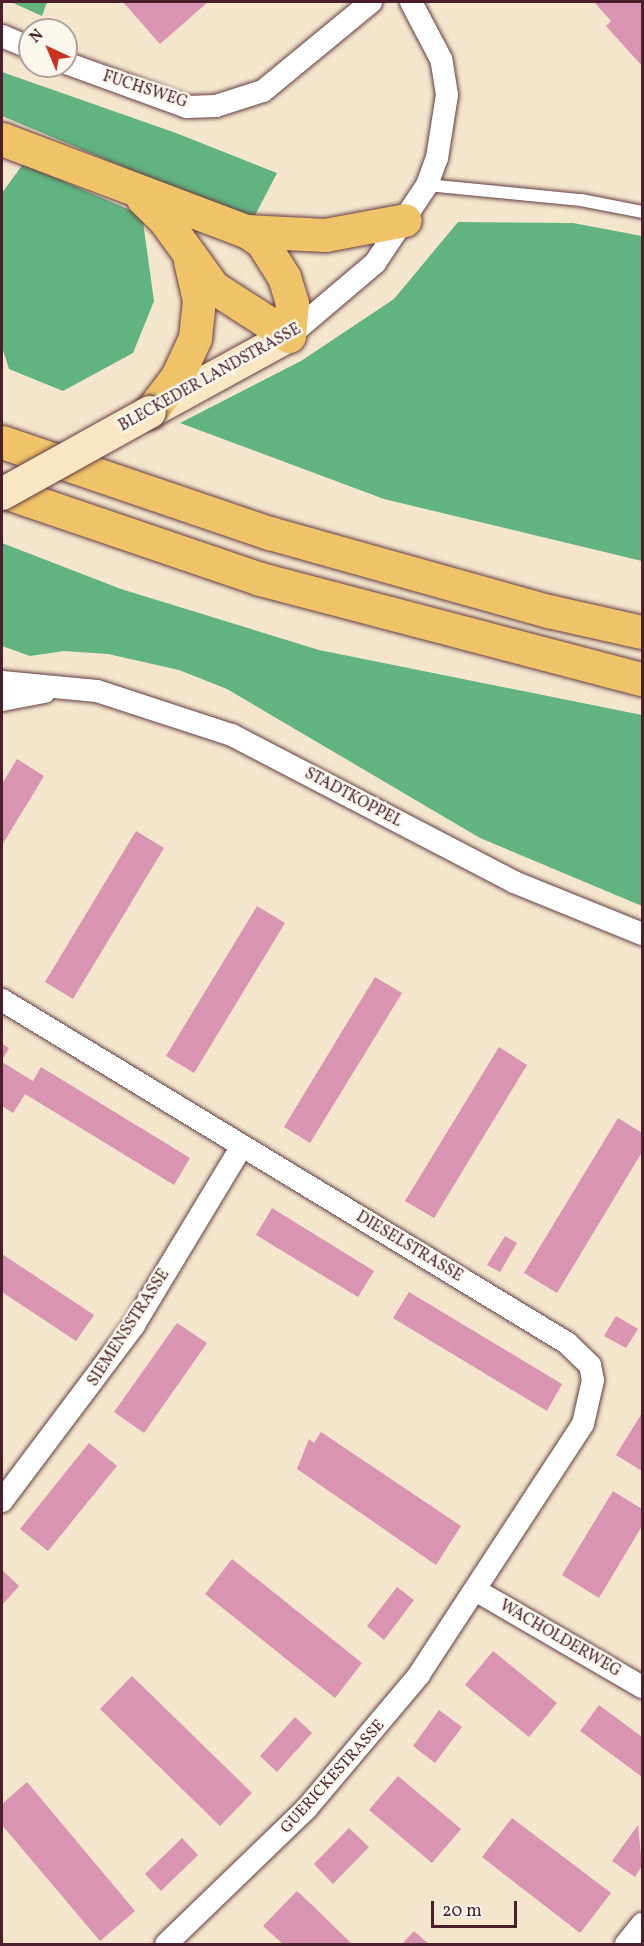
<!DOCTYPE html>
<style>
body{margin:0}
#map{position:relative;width:644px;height:1946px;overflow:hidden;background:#f4e6cc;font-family:Vollkorn,serif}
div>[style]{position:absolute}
.forest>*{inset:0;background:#61b380}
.building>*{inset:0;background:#d894b0}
.roads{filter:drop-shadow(0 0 2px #643d43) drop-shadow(0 0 2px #643d43)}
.lane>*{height:12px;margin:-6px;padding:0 6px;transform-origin:6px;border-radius:6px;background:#fff}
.street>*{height:22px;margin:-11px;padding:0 11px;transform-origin:11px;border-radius:11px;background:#fff}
.secondary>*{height:32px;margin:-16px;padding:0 16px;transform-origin:16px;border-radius:16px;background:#f9e7c3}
.highway>*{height:33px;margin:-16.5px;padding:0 16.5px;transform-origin:16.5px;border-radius:16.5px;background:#f0c369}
.bridges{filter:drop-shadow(0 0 2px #643d43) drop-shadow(0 0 2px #643d43)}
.secondary-bridge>*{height:32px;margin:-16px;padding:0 16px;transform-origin:16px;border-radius:16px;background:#f9e7c3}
span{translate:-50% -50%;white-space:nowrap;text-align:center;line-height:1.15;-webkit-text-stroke:5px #fbf7ec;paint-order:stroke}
.street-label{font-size:16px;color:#4a1f2b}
.frame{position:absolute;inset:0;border:3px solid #4a1f2b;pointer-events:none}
.north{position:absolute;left:18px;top:18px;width:60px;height:60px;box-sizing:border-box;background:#fbf7ec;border:2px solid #b4a19f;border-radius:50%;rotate:316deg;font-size:16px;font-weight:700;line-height:24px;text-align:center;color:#4a1f2b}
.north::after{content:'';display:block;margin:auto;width:21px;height:27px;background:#c8321e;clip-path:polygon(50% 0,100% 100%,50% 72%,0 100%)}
.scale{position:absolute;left:431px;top:1901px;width:86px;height:27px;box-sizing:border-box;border:3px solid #4a1f2b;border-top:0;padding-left:8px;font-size:18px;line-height:21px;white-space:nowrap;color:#4a1f2b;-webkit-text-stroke:4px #fbf7ec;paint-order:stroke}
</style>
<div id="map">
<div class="forest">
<div style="clip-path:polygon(11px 2px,47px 2px,42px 16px)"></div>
<div style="clip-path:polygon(2px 72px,176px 133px,277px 173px,252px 221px,2px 116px)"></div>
<div style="clip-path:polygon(23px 164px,142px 215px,154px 301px,133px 353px,63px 391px,9px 369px,2px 347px,2px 193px)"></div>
<div style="clip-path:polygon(458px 222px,573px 223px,642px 236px,642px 561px,384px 499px,180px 423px,301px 361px,394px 299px)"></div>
<div style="clip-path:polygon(2px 543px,121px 589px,319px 650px,642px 715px,642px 906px,480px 838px,227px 689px,179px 670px,108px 654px,64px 651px,30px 656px,2px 646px)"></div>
</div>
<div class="building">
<div style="clip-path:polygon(123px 2px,208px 2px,160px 44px)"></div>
<div style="clip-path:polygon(594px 2px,642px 2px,642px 66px,606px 26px,611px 21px)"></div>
<div style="clip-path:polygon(17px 759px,44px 776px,2px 845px,2px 784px)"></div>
<div style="clip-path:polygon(136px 831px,164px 848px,73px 999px,45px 982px)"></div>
<div style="clip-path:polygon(257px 906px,285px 923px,194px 1073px,166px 1056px)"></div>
<div style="clip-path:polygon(375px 977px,402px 993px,310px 1143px,284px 1127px)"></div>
<div style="clip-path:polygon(2px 1044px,9px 1048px,2px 1060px)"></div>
<div style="clip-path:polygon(499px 1047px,527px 1065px,434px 1218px,405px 1201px)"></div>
<div style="clip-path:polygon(2px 1062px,33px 1081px,41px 1067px,190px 1158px,174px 1185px,25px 1094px,13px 1113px,2px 1106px)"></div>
<div style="clip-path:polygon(618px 1118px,642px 1133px,642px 1152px,557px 1293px,524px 1273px)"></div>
<div style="clip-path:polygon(272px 1208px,374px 1271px,358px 1297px,256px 1235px)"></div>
<div style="clip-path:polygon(505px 1236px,517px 1243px,500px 1272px,487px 1265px)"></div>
<div style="clip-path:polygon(2px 1254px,94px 1315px,76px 1341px,2px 1292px)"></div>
<div style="clip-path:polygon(409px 1292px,562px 1384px,547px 1411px,393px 1318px)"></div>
<div style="clip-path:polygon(616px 1316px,638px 1329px,626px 1348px,604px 1336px)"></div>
<div style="clip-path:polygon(177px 1323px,207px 1343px,144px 1433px,114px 1412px)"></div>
<div style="clip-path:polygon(642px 1413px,642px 1471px,616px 1455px)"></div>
<div style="clip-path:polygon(321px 1432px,461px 1526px,436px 1565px,297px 1469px,309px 1439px,314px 1443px)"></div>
<div style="clip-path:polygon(89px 1443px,117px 1466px,48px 1551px,20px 1529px)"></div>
<div style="clip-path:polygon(613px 1491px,642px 1509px,642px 1526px,599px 1598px,562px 1575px)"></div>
<div style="clip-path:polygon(232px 1559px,362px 1663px,335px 1698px,205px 1594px)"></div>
<div style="clip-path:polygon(2px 1570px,19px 1586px,2px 1605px)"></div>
<div style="clip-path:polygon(397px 1587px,414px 1600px,384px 1640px,367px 1626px)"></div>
<div style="clip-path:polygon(493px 1651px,557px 1703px,529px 1737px,465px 1685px)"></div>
<div style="clip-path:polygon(132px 1676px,252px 1793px,220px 1826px,100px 1709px)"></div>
<div style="clip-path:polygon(599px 1705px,642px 1737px,642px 1777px,580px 1731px)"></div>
<div style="clip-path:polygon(439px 1710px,462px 1727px,435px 1763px,413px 1746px)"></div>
<div style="clip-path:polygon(295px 1717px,312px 1733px,277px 1772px,260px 1756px)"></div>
<div style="clip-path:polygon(398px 1776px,461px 1829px,432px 1863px,369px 1810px)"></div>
<div style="clip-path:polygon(27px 1782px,135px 1911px,100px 1941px,2px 1825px,2px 1804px)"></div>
<div style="clip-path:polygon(512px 1818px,611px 1893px,580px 1933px,482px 1857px)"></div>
<div style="clip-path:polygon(638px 1825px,642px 1866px,635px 1877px,612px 1861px)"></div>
<div style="clip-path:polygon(349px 1828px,369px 1847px,333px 1884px,314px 1864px)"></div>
<div style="clip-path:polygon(182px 1838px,198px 1855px,161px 1891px,145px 1874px)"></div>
<div style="clip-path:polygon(297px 1891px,311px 1904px,352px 1944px,283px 1944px,263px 1926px)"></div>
<div style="clip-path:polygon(414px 1931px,423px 1939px,429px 1944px,402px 1944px)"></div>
</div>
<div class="roads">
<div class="lane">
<div style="left:427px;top:185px;width:155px;rotate:5.6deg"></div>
<div style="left:581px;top:200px;width:62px;rotate:11.1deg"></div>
</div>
<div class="street">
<div style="left:2px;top:36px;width:30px;rotate:23deg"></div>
<div style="left:66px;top:63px;width:129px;rotate:20deg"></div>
<div style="left:187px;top:107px;width:29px;rotate:-2deg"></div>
<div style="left:216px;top:106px;width:49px;rotate:-17.7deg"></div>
<div style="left:263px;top:91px;width:140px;rotate:-39.5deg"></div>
<div style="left:289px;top:336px;width:113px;rotate:-40.3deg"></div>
<div style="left:375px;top:263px;width:94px;rotate:-56.3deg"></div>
<div style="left:427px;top:185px;width:29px;rotate:-70deg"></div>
<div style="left:437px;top:158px;width:64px;rotate:-81deg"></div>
<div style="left:447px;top:95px;width:36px;rotate:-99deg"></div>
<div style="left:441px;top:59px;width:64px;rotate:-117.8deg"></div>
<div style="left:2px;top:682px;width:95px;rotate:5.4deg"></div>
<div style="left:97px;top:691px;width:142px;rotate:18.1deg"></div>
<div style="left:232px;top:735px;width:318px;rotate:27.5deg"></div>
<div style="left:514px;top:882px;width:138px;rotate:22.1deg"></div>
<div style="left:2px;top:700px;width:43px;rotate:-10.8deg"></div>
<div style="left:2px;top:1000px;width:661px;rotate:31.26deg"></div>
<div style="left:567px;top:1343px;width:32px;rotate:44deg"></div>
<div style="left:590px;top:1365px;width:15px;rotate:79deg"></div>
<div style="left:593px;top:1380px;width:45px;rotate:102.8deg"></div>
<div style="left:583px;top:1424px;width:300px;rotate:123.2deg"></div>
<div style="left:419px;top:1675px;width:175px;rotate:130.1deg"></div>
<div style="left:306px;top:1809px;width:194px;rotate:136deg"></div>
<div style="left:2px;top:1501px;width:220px;rotate:-53.1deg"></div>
<div style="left:134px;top:1325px;width:209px;rotate:-58.9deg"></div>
<div style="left:477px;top:1591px;width:191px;rotate:30.2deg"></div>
<div style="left:626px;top:1944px;width:26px;rotate:-51deg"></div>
</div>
<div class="secondary">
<div style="left:150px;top:412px;width:158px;rotate:-28.7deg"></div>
</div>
<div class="highway">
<div style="left:2px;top:139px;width:261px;rotate:20.7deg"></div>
<div style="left:246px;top:231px;width:79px;rotate:2.9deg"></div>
<div style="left:325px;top:235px;width:81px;rotate:-10.6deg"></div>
<div style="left:143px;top:199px;width:29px;rotate:44deg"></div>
<div style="left:164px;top:219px;width:84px;rotate:54.2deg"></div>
<div style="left:213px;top:287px;width:90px;rotate:32.8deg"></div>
<div style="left:289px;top:336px;width:33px;rotate:-85deg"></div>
<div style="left:292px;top:303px;width:27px;rotate:-107deg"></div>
<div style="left:284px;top:277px;width:41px;rotate:-122.2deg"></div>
<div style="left:262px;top:242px;width:19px;rotate:-145deg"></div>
<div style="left:150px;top:412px;width:44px;rotate:-52.4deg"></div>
<div style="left:177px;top:377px;width:43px;rotate:-65.2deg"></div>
<div style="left:195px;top:338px;width:38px;rotate:-84deg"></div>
<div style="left:199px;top:300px;width:40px;rotate:-103deg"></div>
<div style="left:2px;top:442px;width:283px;rotate:18.8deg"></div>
<div style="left:270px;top:533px;width:289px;rotate:15.7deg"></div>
<div style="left:548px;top:611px;width:96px;rotate:12.6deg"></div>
<div style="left:2px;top:491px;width:273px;rotate:18.8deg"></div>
<div style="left:260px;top:579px;width:395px;rotate:14.7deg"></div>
</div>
</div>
<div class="bridges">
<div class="secondary-bridge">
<div style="left:2px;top:494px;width:169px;rotate:-29deg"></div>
</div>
</div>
<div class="street-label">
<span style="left:145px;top:90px;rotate:18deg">FUCHSWEG</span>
<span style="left:210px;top:378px;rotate:-29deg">BLECKEDER LANDSTRASSE</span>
<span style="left:353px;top:798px;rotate:28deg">STADTKOPPEL</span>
<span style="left:409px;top:1247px;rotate:31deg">DIESELSTRASSE</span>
<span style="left:129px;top:1328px;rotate:-57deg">SIEMENSSTRASSE</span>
<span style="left:560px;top:1639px;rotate:30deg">WACHOLDERWEG</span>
<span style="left:333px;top:1777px;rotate:-48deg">GUERICKESTRASSE</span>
</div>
<div class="frame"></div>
<div class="north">N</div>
<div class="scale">20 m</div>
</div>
